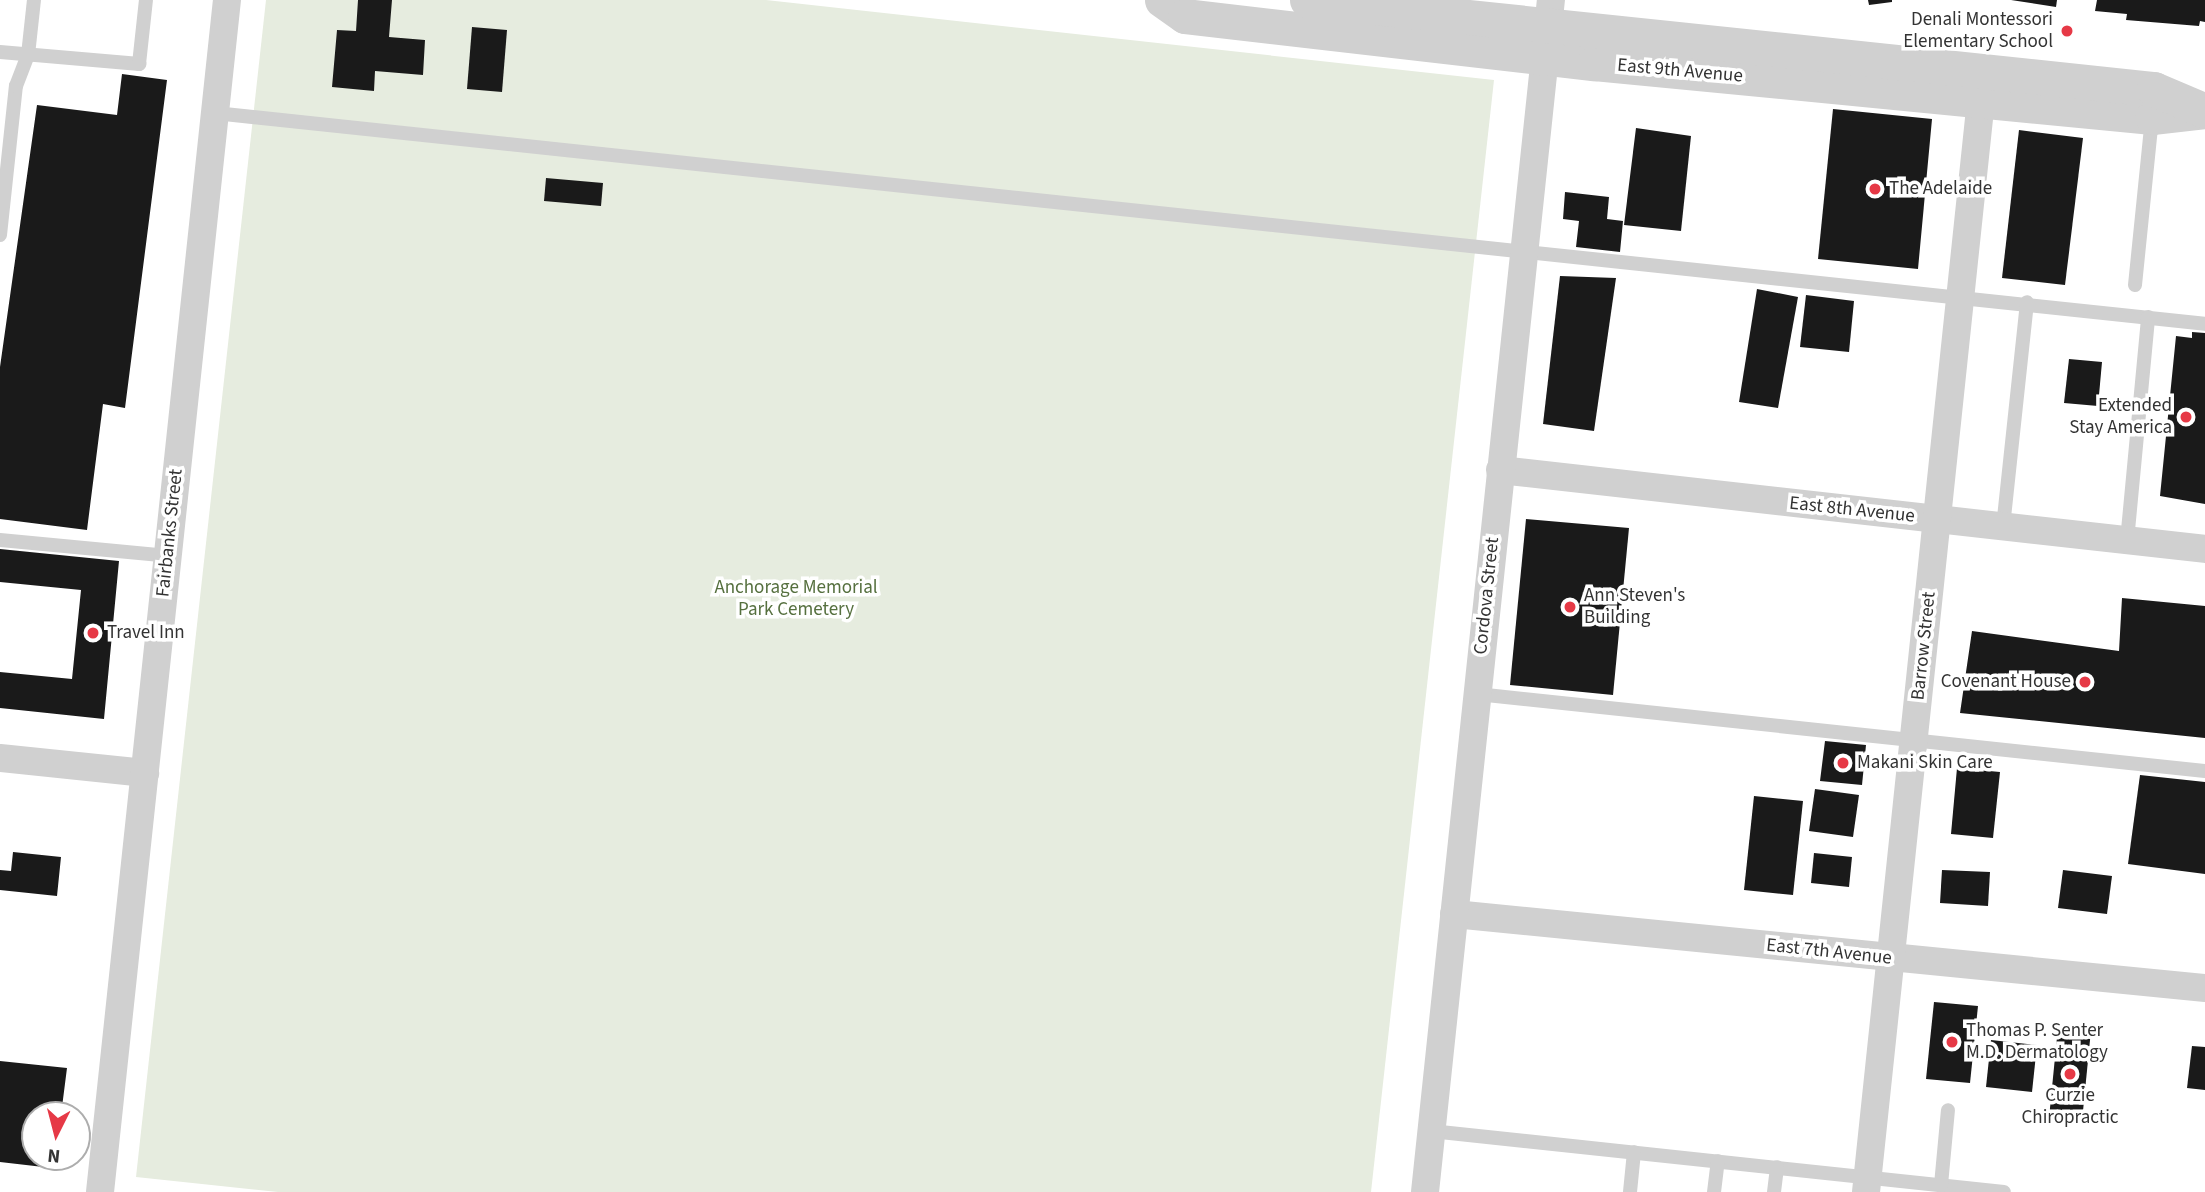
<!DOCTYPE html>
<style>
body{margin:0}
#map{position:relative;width:2205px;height:1192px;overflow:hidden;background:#fff;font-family:"Source Sans 3",sans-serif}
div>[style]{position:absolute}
.green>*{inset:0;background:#e6ecdf}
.building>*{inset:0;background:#1a1a1a}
.service>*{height:14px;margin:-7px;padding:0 7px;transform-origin:7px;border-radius:7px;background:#d0d0d0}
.minor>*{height:28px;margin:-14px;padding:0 14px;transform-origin:14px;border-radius:14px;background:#d0d0d0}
.tertiary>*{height:35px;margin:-17.5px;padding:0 17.5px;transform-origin:17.5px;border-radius:17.5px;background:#d0d0d0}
.dots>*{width:19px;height:19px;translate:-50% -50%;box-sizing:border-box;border:4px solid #fff;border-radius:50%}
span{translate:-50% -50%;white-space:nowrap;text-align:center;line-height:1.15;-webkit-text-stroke:7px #fff;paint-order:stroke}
.poi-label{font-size:19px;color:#333}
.right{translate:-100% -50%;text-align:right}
.left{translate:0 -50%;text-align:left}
.street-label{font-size:19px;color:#333}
.park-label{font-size:19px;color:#56703f}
.north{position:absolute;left:21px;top:1101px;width:70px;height:70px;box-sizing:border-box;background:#fff;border:2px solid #adadad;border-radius:50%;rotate:186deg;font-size:19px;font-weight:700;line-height:28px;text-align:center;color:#333}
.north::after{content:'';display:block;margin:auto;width:24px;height:32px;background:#e63946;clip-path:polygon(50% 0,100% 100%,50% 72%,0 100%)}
</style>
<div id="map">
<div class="green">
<div style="clip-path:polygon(266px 0,766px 0,1494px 80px,1371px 1192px,278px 1192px,136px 1177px)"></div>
</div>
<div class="building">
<div style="clip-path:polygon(358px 0,392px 0,389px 37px,425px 40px,423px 75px,375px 71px,374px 91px,332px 87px,337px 30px,356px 31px)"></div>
<div style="clip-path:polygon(1868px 0,1892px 0,1892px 2px,1869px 5px)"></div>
<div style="clip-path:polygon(2011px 0,2057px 0,2056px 7px)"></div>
<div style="clip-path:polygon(2097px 0,2205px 0,2205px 22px,2200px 21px,2199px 26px,2126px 20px,2127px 14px,2095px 11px)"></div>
<div style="clip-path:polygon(472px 27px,507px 30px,502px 92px,467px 89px)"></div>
<div style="clip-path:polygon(122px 74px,167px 80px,125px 408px,103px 404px,87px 530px,0 519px,0 367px,37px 105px,117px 115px)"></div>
<div style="clip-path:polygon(1833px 109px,1932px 119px,1918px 269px,1818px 259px)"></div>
<div style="clip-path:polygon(1636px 128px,1691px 136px,1681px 231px,1624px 225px)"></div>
<div style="clip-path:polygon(2019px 130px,2083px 138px,2065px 285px,2002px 278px)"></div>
<div style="clip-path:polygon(546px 178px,603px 183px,601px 206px,544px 201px)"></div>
<div style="clip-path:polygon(1565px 192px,1609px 197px,1607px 219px,1623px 221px,1620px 252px,1576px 247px,1579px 221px,1563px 219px)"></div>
<div style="clip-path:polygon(1560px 276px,1616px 278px,1594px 431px,1543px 424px)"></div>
<div style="clip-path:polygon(1757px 289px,1798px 297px,1778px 408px,1739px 402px)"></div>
<div style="clip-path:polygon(1806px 295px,1854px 301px,1849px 352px,1800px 347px)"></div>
<div style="clip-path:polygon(2192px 332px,2205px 333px,2205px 504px,2160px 496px,2176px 336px,2192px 338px)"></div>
<div style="clip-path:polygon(2069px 359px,2102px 362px,2098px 406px,2064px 403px)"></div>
<div style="clip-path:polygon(1526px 519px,1629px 528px,1613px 695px,1510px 685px)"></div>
<div style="clip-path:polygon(0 549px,119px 561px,104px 719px,0 708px,0 672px,72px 679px,81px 590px,0 582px)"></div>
<div style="clip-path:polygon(2122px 598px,2205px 606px,2205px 738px,1960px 713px,1972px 631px,2119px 651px)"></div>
<div style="clip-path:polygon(1825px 741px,1866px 745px,1862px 785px,1820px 781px)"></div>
<div style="clip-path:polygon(1957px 768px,2000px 772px,1993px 838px,1951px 834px)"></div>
<div style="clip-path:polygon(2140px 775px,2205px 782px,2205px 874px,2128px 864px)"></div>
<div style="clip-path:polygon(1815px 789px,1859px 795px,1853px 837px,1809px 831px)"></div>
<div style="clip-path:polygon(1754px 796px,1803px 801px,1793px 895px,1744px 890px)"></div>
<div style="clip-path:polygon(13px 852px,61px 857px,57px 896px,0 890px,0 870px,11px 871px)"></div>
<div style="clip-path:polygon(1814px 853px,1852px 857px,1849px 887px,1811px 883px)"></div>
<div style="clip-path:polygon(1942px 870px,1990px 872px,1988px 906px,1940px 903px)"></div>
<div style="clip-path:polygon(2063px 870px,2112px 876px,2107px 914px,2058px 908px)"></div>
<div style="clip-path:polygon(1934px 1002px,1978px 1006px,1970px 1083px,1926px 1079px)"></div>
<div style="clip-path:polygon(2058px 1027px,2091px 1030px,2082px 1121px,2049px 1118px)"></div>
<div style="clip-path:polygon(1991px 1040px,2037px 1045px,2032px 1092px,1986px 1087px)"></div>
<div style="clip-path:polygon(2192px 1046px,2205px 1047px,2205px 1090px,2187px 1088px)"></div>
<div style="clip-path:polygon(0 1061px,67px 1068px,61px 1115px,35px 1115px,35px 1157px,53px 1157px,52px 1168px,0 1162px)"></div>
</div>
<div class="service">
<div style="left:0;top:52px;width:140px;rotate:4.9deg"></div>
<div style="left:139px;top:64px;width:64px;rotate:-83.8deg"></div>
<div style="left:215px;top:113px;width:2001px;rotate:6.05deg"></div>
<div style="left:0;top:235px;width:150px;rotate:-83.9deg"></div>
<div style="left:16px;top:86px;width:33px;rotate:-69deg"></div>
<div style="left:28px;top:55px;width:55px;rotate:-83.8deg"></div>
<div style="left:2135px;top:285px;width:169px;rotate:-84.2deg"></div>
<div style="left:2003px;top:527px;width:226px;rotate:-83.9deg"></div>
<div style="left:0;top:540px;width:169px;rotate:5.4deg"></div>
<div style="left:2127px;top:541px;width:225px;rotate:-84.6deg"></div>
<div style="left:1477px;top:694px;width:732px;rotate:6.04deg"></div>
<div style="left:1431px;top:1131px;width:576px;rotate:6.08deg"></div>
<div style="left:1941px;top:1185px;width:75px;rotate:-84.7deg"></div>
<div style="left:1630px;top:1192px;width:40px;rotate:-84.3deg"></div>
<div style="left:1714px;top:1192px;width:31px;rotate:-83deg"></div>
<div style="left:1774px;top:1192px;width:25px;rotate:-83deg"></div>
</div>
<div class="minor">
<div style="left:1500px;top:470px;width:709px;rotate:6.39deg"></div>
<div style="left:0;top:758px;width:146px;rotate:5.9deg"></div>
<div style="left:1454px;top:914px;width:755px;rotate:5.63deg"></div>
<div style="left:100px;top:1192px;width:1199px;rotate:-83.92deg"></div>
<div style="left:1425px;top:1192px;width:1199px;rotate:-83.97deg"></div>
<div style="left:1866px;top:1192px;width:1098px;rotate:-83.99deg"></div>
</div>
<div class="tertiary">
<div style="left:1162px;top:0;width:28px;rotate:35deg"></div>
<div style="left:1185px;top:16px;width:412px;rotate:6.6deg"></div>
<div style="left:1594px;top:63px;width:561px;rotate:5.53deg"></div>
<div style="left:2152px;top:117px;width:53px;rotate:-6.5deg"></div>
<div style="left:1307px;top:0;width:852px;rotate:6deg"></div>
<div style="left:2154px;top:89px;width:53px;rotate:23.2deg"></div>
</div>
<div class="dots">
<div style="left:2067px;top:31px;background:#e63946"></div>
<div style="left:1875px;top:189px;background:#e63946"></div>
<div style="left:2186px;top:417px;background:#e63946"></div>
<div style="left:1570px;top:607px;background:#e63946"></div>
<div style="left:93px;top:633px;background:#e63946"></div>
<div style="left:2085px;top:682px;background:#e63946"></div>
<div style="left:1843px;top:763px;background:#e63946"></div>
<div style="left:1952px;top:1042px;background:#e63946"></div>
<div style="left:2070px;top:1074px;background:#e63946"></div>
</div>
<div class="poi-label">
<span class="right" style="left:2053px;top:31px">Denali Montessori<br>Elementary School</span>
<span class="left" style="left:1889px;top:189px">The Adelaide</span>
<span class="right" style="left:2172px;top:417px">Extended<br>Stay America</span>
<span class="left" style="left:1584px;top:607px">Ann Steven's<br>Building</span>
<span class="left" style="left:107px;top:633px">Travel Inn</span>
<span class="right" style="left:2071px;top:682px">Covenant House</span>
<span class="left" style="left:1857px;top:763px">Makani Skin Care</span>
<span class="left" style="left:1966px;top:1042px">Thomas P. Senter<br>M.D. Dermatology</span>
<span style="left:2070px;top:1107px">Curzie<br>Chiropractic</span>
</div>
<div class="street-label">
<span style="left:1680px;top:71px;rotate:5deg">East 9th Avenue</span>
<span style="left:1852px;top:510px;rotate:6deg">East 8th Avenue</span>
<span style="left:170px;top:533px;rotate:-84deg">Fairbanks Street</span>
<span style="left:1487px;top:596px;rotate:-84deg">Cordova Street</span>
<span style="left:1924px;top:646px;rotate:-84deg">Barrow Street</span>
<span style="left:1829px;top:952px;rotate:6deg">East 7th Avenue</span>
</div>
<div class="park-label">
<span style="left:796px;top:599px">Anchorage Memorial<br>Park Cemetery</span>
</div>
<div class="north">N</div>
</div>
